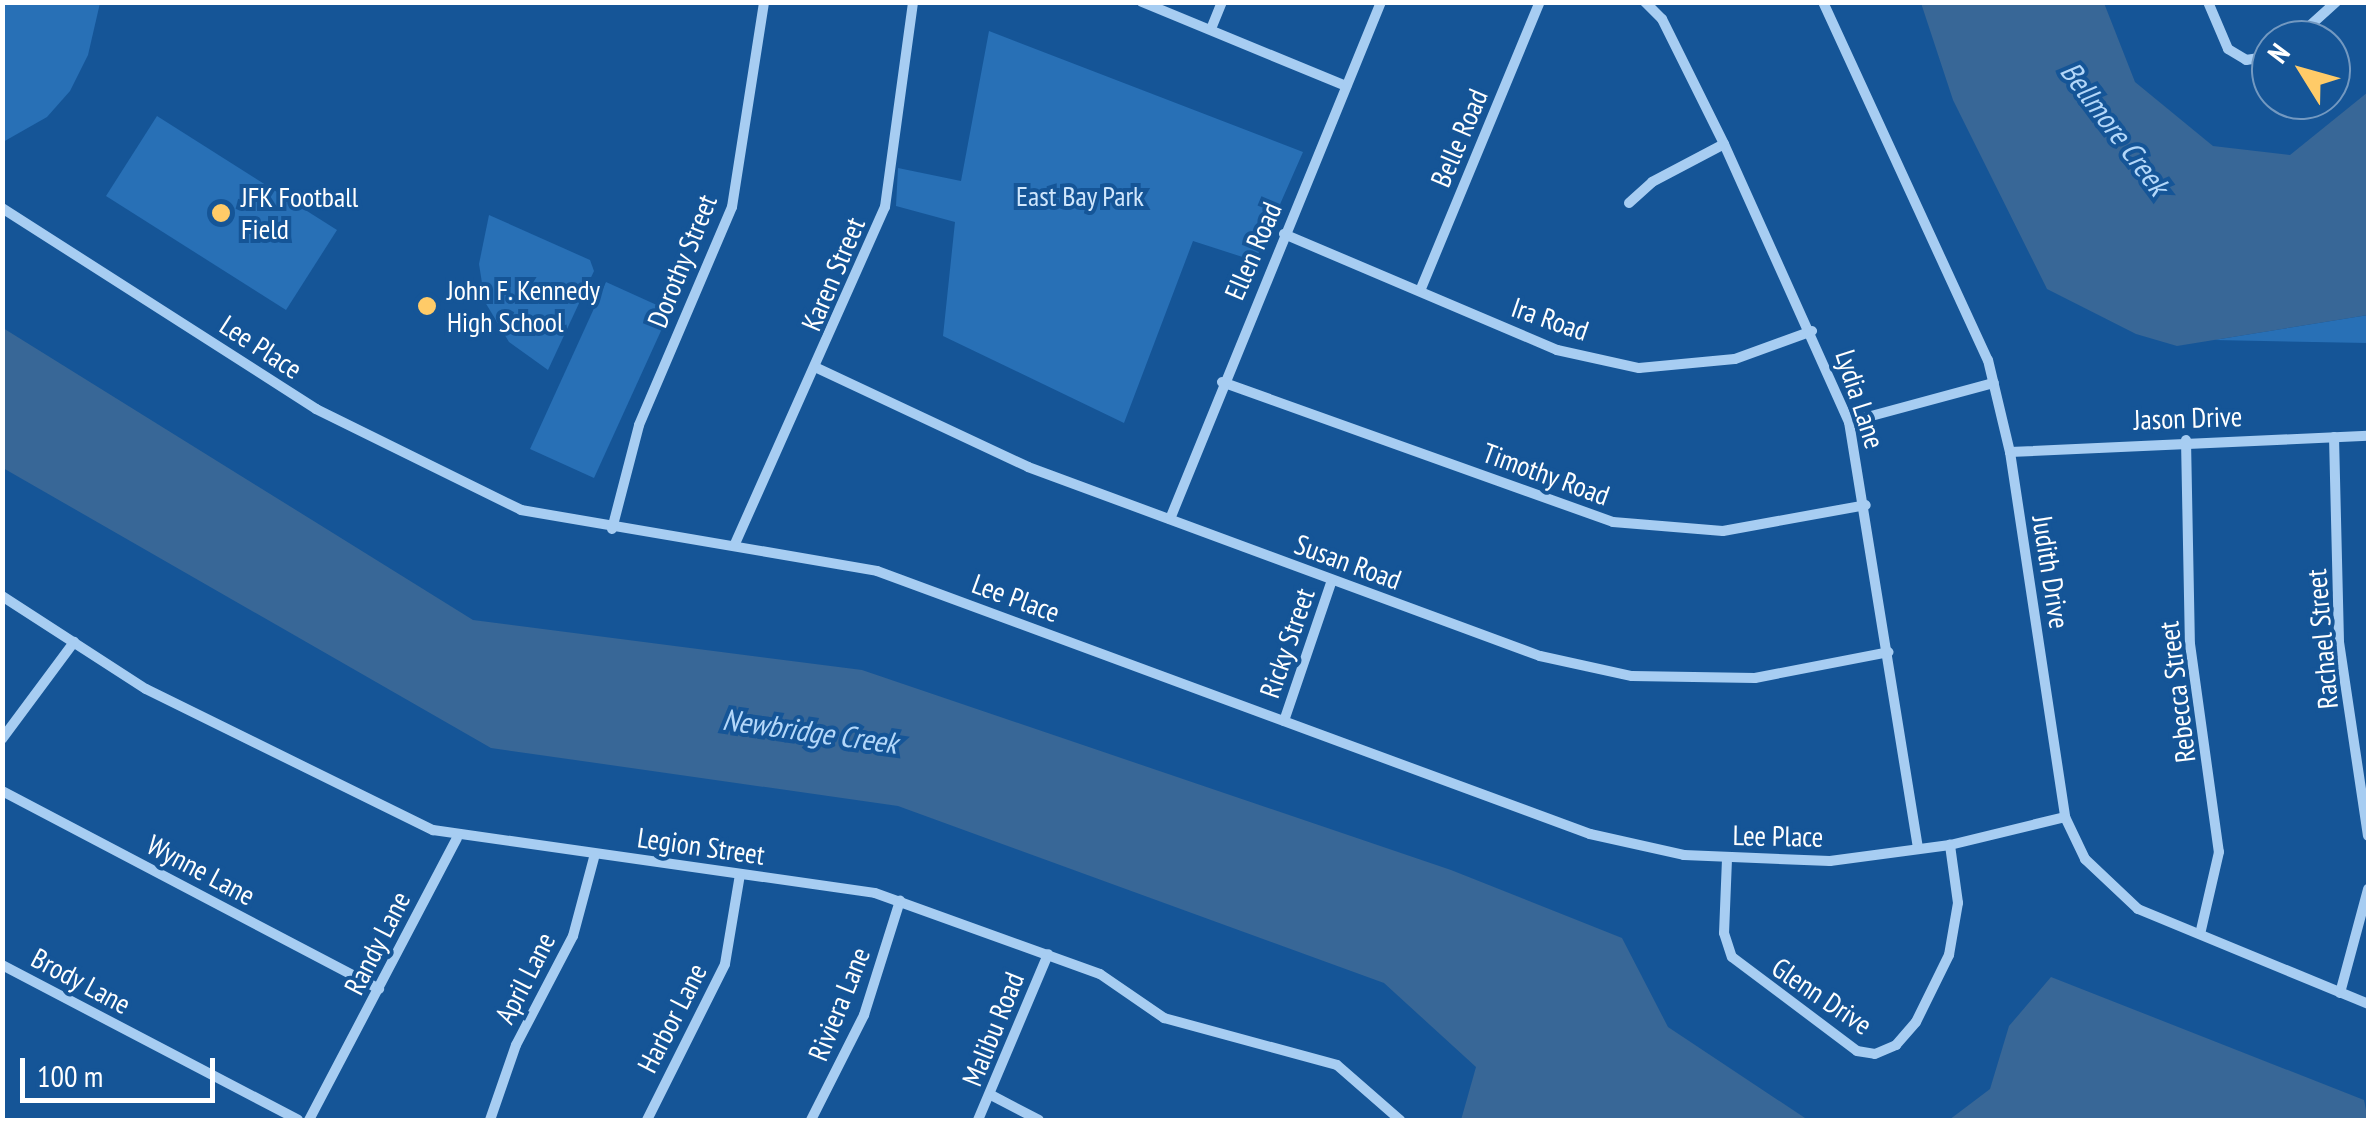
<!DOCTYPE html>
<style>
body{margin:0}
#map{position:relative;width:2371px;height:1123px;overflow:hidden;background:#155597;font-family:"PT Sans Narrow",sans-serif}
div>[style]{position:absolute}
.green>*{inset:0;background:#2870b6}
.water>*{inset:0;background:#386797}
.street>*{height:10px;margin:-5px;padding:0 5px;transform-origin:5px;border-radius:5px;background:#a7cdf2}
.dots>*{width:28px;height:28px;translate:-50% -50%;box-sizing:border-box;border:5px solid #155597;border-radius:50%}
span{translate:-50% -50%;white-space:nowrap;text-align:center;line-height:1.15;-webkit-text-stroke:8px #155597;paint-order:stroke}
.street-label{font-size:28px;color:#fff}
.park-label{font-size:28px;color:#cfe6fc}
.poi-label{font-size:28px;color:#fff}
.left{translate:0 -50%;text-align:left}
.water-label{font-size:30px;color:#b3d7f9;font-style:italic}
.frame{position:absolute;inset:0;border:5px solid #fff;pointer-events:none}
.north{position:absolute;left:2251px;top:20px;width:100px;height:100px;box-sizing:border-box;background:#155597;border:2px solid #7399c1;border-radius:50%;rotate:307deg;font-size:28px;font-weight:700;line-height:40px;text-align:center;color:#fff}
.north::after{content:'';display:block;margin:auto;width:35px;height:45px;background:#ffcb68;clip-path:polygon(50% 0,100% 100%,50% 72%,0 100%)}
.scale{position:absolute;left:20px;top:1058px;width:195px;height:45px;box-sizing:border-box;border:5px solid #fff;border-top:0;padding-left:12px;font-size:30px;line-height:35px;white-space:nowrap;color:#fff;-webkit-text-stroke:8px #155597;paint-order:stroke}
</style>
<div id="map">
<div class="green">
<div style="clip-path:polygon(2px 3px,100px 3px,88px 55px,70px 91px,47px 117px,3px 142px)"></div>
<div style="clip-path:polygon(989px 31px,1303px 152px,1255px 261px,1193px 241px,1124px 423px,943px 336px,955px 222px,896px 206px,898px 168px,961px 181px)"></div>
<div style="clip-path:polygon(157px 116px,337px 230px,286px 310px,106px 196px)"></div>
<div style="clip-path:polygon(489px 215px,590px 260px,594px 271px,548px 370px,509px 342px,485px 302px,479px 264px)"></div>
<div style="clip-path:polygon(606px 282px,670px 311px,594px 478px,530px 449px)"></div>
<div style="clip-path:polygon(2368px 315px,2368px 343px,2214px 340px)"></div>
</div>
<div class="water">
<div style="clip-path:polygon(1921px 3px,2104px 3px,2135px 82px,2213px 146px,2290px 155px,2368px 92px,2368px 315px,2177px 346px,2136px 334px,2047px 289px,1953px 100px)"></div>
<div style="clip-path:polygon(3px 328px,473px 620px,862px 670px,1451px 870px,1622px 938px,1668px 1027px,1808px 1120px,1461px 1120px,1476px 1067px,1384px 983px,898px 806px,491px 748px,3px 468px)"></div>
<div style="clip-path:polygon(2051px 977px,2364px 1100px,2368px 1120px,1949px 1120px,1990px 1089px,2009px 1026px)"></div>
</div>
<div class="street">
<div style="left:1142px;top:2px;width:221px;rotate:22.4deg"></div>
<div style="left:1645px;top:2px;width:24px;rotate:45deg"></div>
<div style="left:1662px;top:19px;width:140px;rotate:63.6deg"></div>
<div style="left:1724px;top:144px;width:305px;rotate:65.8deg"></div>
<div style="left:1849px;top:422px;width:432px;rotate:80.8deg"></div>
<div style="left:1823px;top:2px;width:394px;rotate:65.3deg"></div>
<div style="left:1988px;top:360px;width:95px;rotate:76.6deg"></div>
<div style="left:2010px;top:452px;width:369px;rotate:81.4deg"></div>
<div style="left:2065px;top:817px;width:47px;rotate:64.5deg"></div>
<div style="left:2085px;top:859px;width:73px;rotate:43.3deg"></div>
<div style="left:2138px;top:909px;width:249px;rotate:22.4deg"></div>
<div style="left:2208px;top:2px;width:51px;rotate:66.9deg"></div>
<div style="left:2228px;top:49px;width:21px;rotate:31deg"></div>
<div style="left:2246px;top:60px;width:25px;rotate:-9deg"></div>
<div style="left:1211px;top:29px;width:29px;rotate:-68deg"></div>
<div style="left:2294px;top:40px;width:57px;rotate:-42.1deg"></div>
<div style="left:1629px;top:203px;width:31px;rotate:-42deg"></div>
<div style="left:1652px;top:182px;width:81px;rotate:-27.8deg"></div>
<div style="left:2px;top:208px;width:373px;rotate:32.6deg"></div>
<div style="left:316px;top:409px;width:229px;rotate:26.2deg"></div>
<div style="left:521px;top:510px;width:361px;rotate:9.7deg"></div>
<div style="left:877px;top:571px;width:760px;rotate:20.25deg"></div>
<div style="left:1590px;top:834px;width:96px;rotate:12.6deg"></div>
<div style="left:1684px;top:855px;width:146px;rotate:2.4deg"></div>
<div style="left:1830px;top:861px;width:121px;rotate:-7.6deg"></div>
<div style="left:1950px;top:845px;width:118px;rotate:-13.7deg"></div>
<div style="left:1284px;top:234px;width:297px;rotate:23deg"></div>
<div style="left:1557px;top:350px;width:84px;rotate:12.4deg"></div>
<div style="left:1639px;top:368px;width:96px;rotate:-5.4deg"></div>
<div style="left:1735px;top:359px;width:82px;rotate:-20deg"></div>
<div style="left:1420px;top:291px;width:313px;rotate:-67.5deg"></div>
<div style="left:817px;top:368px;width:233px;rotate:25.1deg"></div>
<div style="left:1028px;top:467px;width:546px;rotate:20.26deg"></div>
<div style="left:1540px;top:656px;width:94px;rotate:12.3deg"></div>
<div style="left:1632px;top:676px;width:123px;rotate:0.9deg"></div>
<div style="left:1755px;top:678px;width:136px;rotate:-11deg"></div>
<div style="left:1222px;top:382px;width:415px;rotate:19.7deg"></div>
<div style="left:1613px;top:522px;width:110px;rotate:4.7deg"></div>
<div style="left:1723px;top:531px;width:145px;rotate:-10.3deg"></div>
<div style="left:1849px;top:422px;width:150px;rotate:-15.1deg"></div>
<div style="left:2334px;top:437px;width:205px;rotate:88.6deg"></div>
<div style="left:2339px;top:642px;width:196px;rotate:81.5deg"></div>
<div style="left:2186px;top:440px;width:204px;rotate:88.9deg"></div>
<div style="left:2190px;top:644px;width:210px;rotate:82.1deg"></div>
<div style="left:2219px;top:852px;width:84px;rotate:103deg"></div>
<div style="left:2010px;top:452px;width:358px;rotate:-2.6deg"></div>
<div style="left:1170px;top:519px;width:558px;rotate:-67.8deg"></div>
<div style="left:612px;top:529px;width:107px;rotate:-75.4deg"></div>
<div style="left:639px;top:425px;width:237px;rotate:-66.9deg"></div>
<div style="left:732px;top:207px;width:207px;rotate:-81.1deg"></div>
<div style="left:734px;top:546px;width:371px;rotate:-66deg"></div>
<div style="left:885px;top:207px;width:207px;rotate:-82.2deg"></div>
<div style="left:2px;top:596px;width:171px;rotate:32.9deg"></div>
<div style="left:146px;top:689px;width:320px;rotate:26.2deg"></div>
<div style="left:433px;top:830px;width:446px;rotate:8.1deg"></div>
<div style="left:875px;top:893px;width:239px;rotate:19.8deg"></div>
<div style="left:1100px;top:974px;width:78px;rotate:34.5deg"></div>
<div style="left:1164px;top:1018px;width:179px;rotate:15.2deg"></div>
<div style="left:1337px;top:1065px;width:84px;rotate:41.1deg"></div>
<div style="left:1284px;top:721px;width:149px;rotate:-71.2deg"></div>
<div style="left:2px;top:739px;width:121px;rotate:-53.4deg"></div>
<div style="left:2px;top:791px;width:426px;rotate:27.7deg"></div>
<div style="left:1727px;top:859px;width:74px;rotate:92.3deg"></div>
<div style="left:1724px;top:933px;width:25px;rotate:72deg"></div>
<div style="left:1732px;top:957px;width:156px;rotate:36.9deg"></div>
<div style="left:1857px;top:1051px;width:18px;rotate:9deg"></div>
<div style="left:1875px;top:1054px;width:23px;rotate:-23deg"></div>
<div style="left:1896px;top:1045px;width:30px;rotate:-49deg"></div>
<div style="left:1916px;top:1022px;width:75px;rotate:-63.8deg"></div>
<div style="left:1949px;top:955px;width:53px;rotate:-80.2deg"></div>
<div style="left:1958px;top:903px;width:59px;rotate:-97.9deg"></div>
<div style="left:2px;top:965px;width:334px;rotate:27.6deg"></div>
<div style="left:2340px;top:993px;width:108px;rotate:-74.9deg"></div>
<div style="left:991px;top:1095px;width:54px;rotate:27.5deg"></div>
<div style="left:309px;top:1120px;width:318px;rotate:-62.3deg"></div>
<div style="left:490px;top:1120px;width:79px;rotate:-70.9deg"></div>
<div style="left:516px;top:1045px;width:123px;rotate:-62.4deg"></div>
<div style="left:573px;top:936px;width:85px;rotate:-75deg"></div>
<div style="left:647px;top:1120px;width:174px;rotate:-63.4deg"></div>
<div style="left:725px;top:964px;width:91px;rotate:-80.5deg"></div>
<div style="left:811px;top:1120px;width:118px;rotate:-63.2deg"></div>
<div style="left:864px;top:1015px;width:120px;rotate:-72.5deg"></div>
<div style="left:978px;top:1120px;width:180px;rotate:-67.1deg"></div>
</div>
<div class="dots">
<div style="left:221px;top:213px;background:#ffcb68"></div>
<div style="left:427px;top:306px;background:#ffcb68"></div>
</div>
<div class="street-label">
<span style="left:1459px;top:138px;rotate:-67deg">Belle Road</span>
<span style="left:1253px;top:251px;rotate:-67deg">Ellen Road</span>
<span style="left:682px;top:261px;rotate:-68deg">Dorothy Street</span>
<span style="left:833px;top:274px;rotate:-67deg">Karen Street</span>
<span style="left:1550px;top:319px;rotate:19deg">Ira Road</span>
<span style="left:261px;top:347px;rotate:33deg">Lee Place</span>
<span style="left:1860px;top:399px;rotate:72deg">Lydia Lane</span>
<span style="left:2188px;top:418px;rotate:-2deg">Jason Drive</span>
<span style="left:1546px;top:474px;rotate:20deg">Timothy Road</span>
<span style="left:1348px;top:562px;rotate:20deg">Susan Road</span>
<span style="left:2051px;top:572px;rotate:81deg">Judith Drive</span>
<span style="left:1016px;top:598px;rotate:20deg">Lee Place</span>
<span style="left:2322px;top:639px;rotate:-95deg">Rachael Street</span>
<span style="left:1287px;top:643px;rotate:-71deg">Ricky Street</span>
<span style="left:2177px;top:692px;rotate:-97deg">Rebecca Street</span>
<span style="left:1778px;top:836px;rotate:1deg">Lee Place</span>
<span style="left:701px;top:846px;rotate:8deg">Legion Street</span>
<span style="left:201px;top:870px;rotate:28deg">Wynne Lane</span>
<span style="left:377px;top:943px;rotate:-63deg">Randy Lane</span>
<span style="left:525px;top:978px;rotate:-63deg">April Lane</span>
<span style="left:81px;top:981px;rotate:28deg">Brody Lane</span>
<span style="left:1822px;top:996px;rotate:34deg">Glenn Drive</span>
<span style="left:839px;top:1004px;rotate:-68deg">Riviera Lane</span>
<span style="left:672px;top:1018px;rotate:-63deg">Harbor Lane</span>
<span style="left:993px;top:1029px;rotate:-68deg">Malibu Road</span>
</div>
<div class="park-label">
<span style="left:1080px;top:196px">East Bay Park</span>
</div>
<div class="poi-label">
<span class="left" style="left:241px;top:213px">JFK Football<br>Field</span>
<span class="left" style="left:447px;top:306px">John F. Kennedy<br>High School</span>
</div>
<div class="water-label">
<span style="left:2115px;top:128px;rotate:53deg">Bellmore Creek</span>
<span style="left:810px;top:731px;rotate:8deg">Newbridge Creek</span>
</div>
<div class="frame"></div>
<div class="north">N</div>
<div class="scale">100 m</div>
</div>
